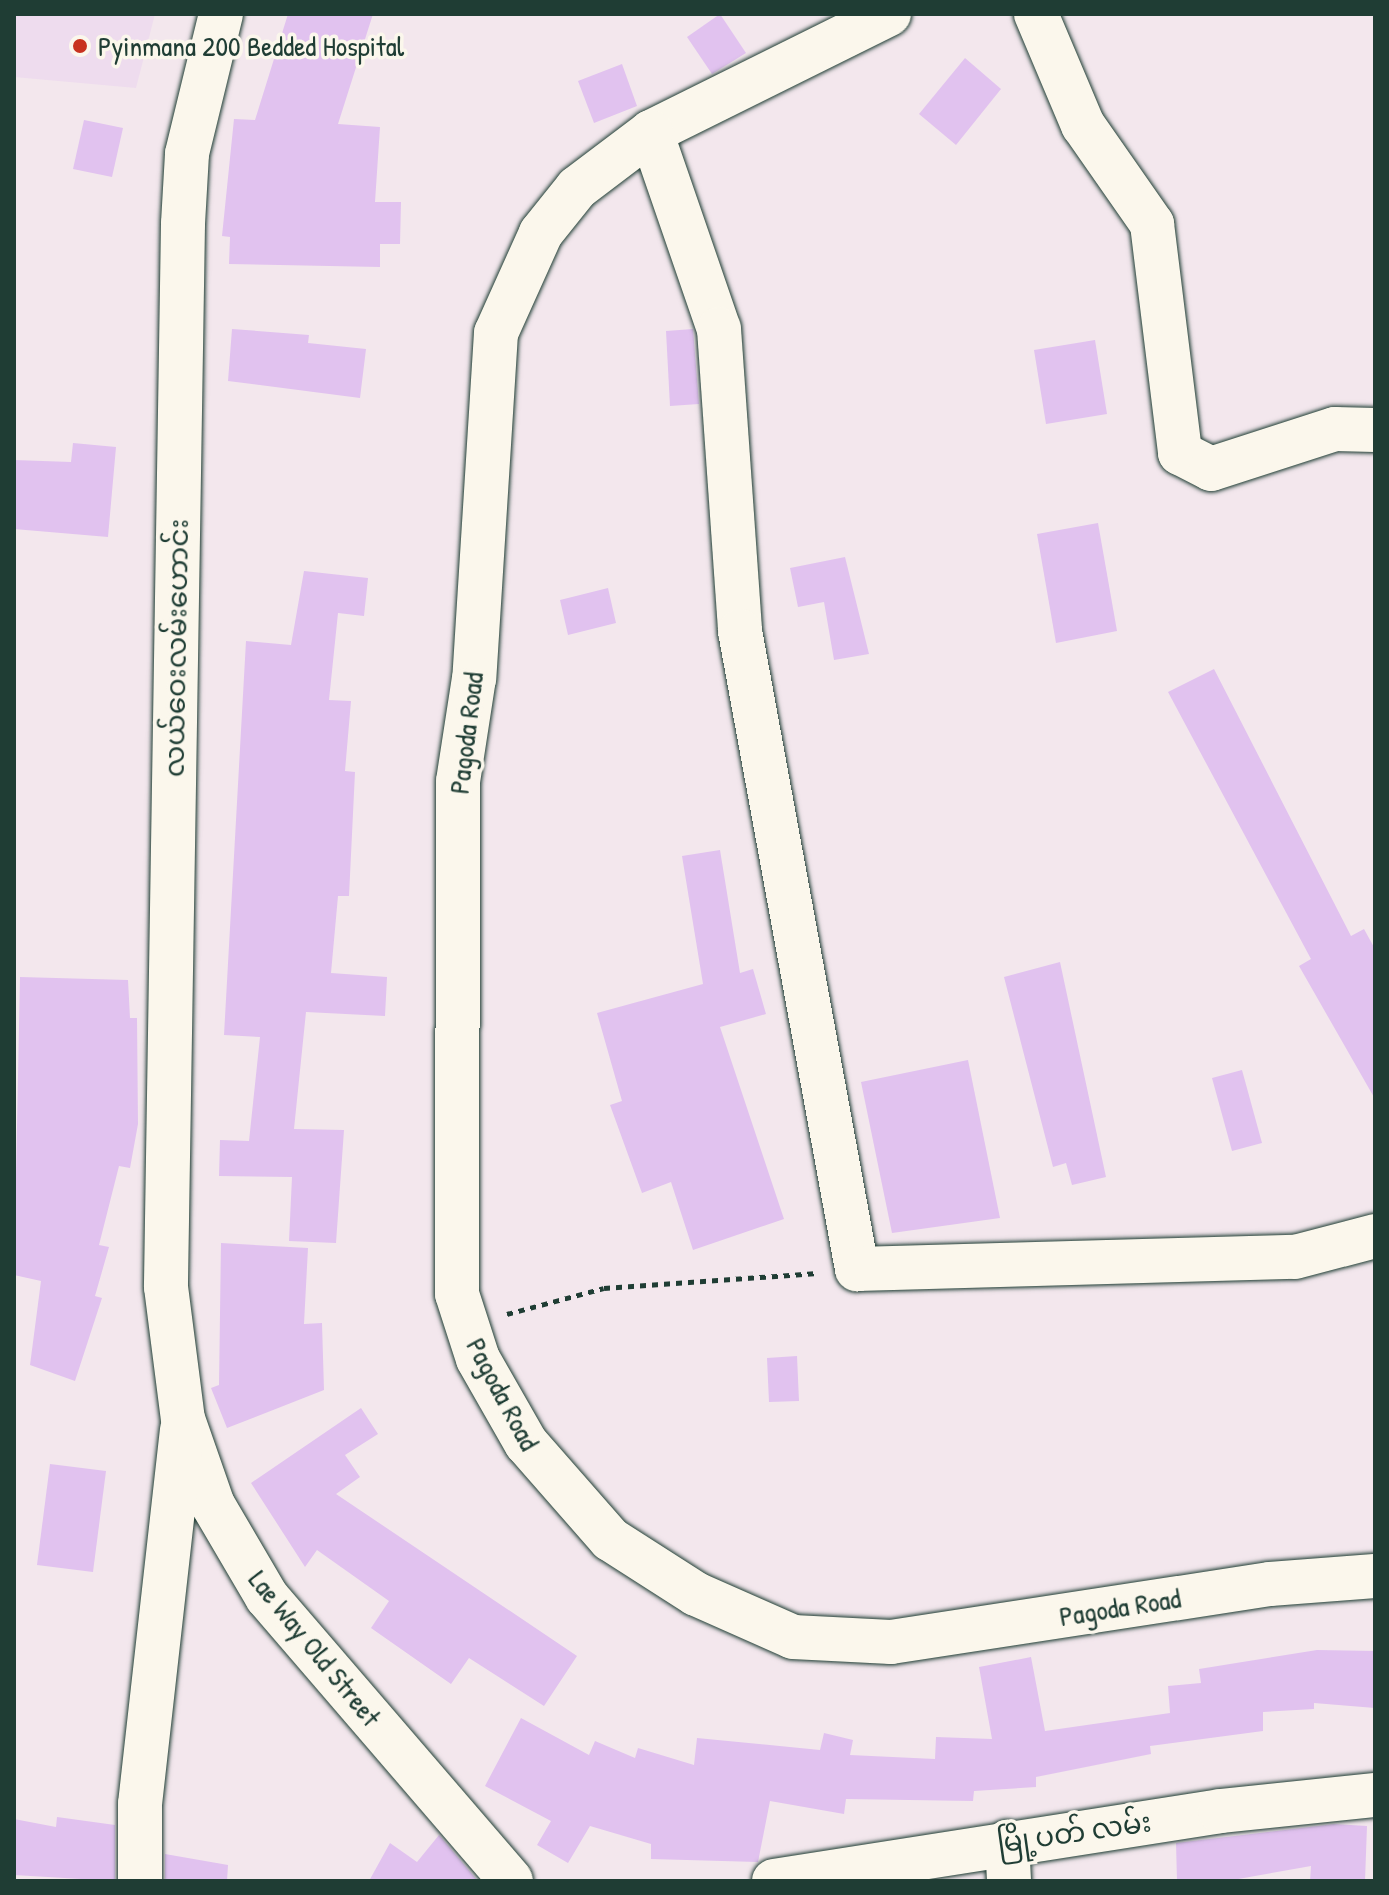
<!DOCTYPE html>
<meta charset="utf-8">
<style>
body{margin:0}
#map{position:relative;width:1389px;height:1895px;overflow:hidden;background:#f3e7ed;font-family:"Patrick Hand","Noto Sans Myanmar",sans-serif}
div>[style]{position:absolute}
.built>*{inset:0;background:#eedcee}
.building>*{inset:0;background:#e1c2ef}
.path>*{height:5px;margin-top:-2.5px;transform-origin:0;background:repeating-linear-gradient(90deg,#1f3d34 0 6px,transparent 0 12px)}
.roads{filter:drop-shadow(0 0 2px #1f3d34) drop-shadow(0 0 2px #1f3d34)}
.minor>*{height:44px;margin:-22px;padding:0 22px;transform-origin:22px;border-radius:22px;background:#fbf7ec}
.dots>*{width:22px;height:22px;translate:-50% -50%;box-sizing:border-box;border:4px solid #fbf7ec;border-radius:50%}
span{translate:-50% -50%;white-space:nowrap;text-align:center;line-height:1.15;-webkit-text-stroke:7px #fbf7ec;paint-order:stroke}
.poi-label{font-size:28px;color:#1f3d34}
.left{translate:0 -50%;text-align:left}
.street-label{font-size:28px;color:#1f3d34}
.frame{position:absolute;inset:0;border:16px solid #1f3d34;pointer-events:none}
</style>
<div id="map">
<div class="built">
<div style="clip-path:polygon(14px 14px,155px 14px,136px 88px,14px 77px)"></div>
</div>
<div class="building">
<div style="clip-path:polygon(288px 14px,373px 14px,338px 124px,380px 127px,375px 202px,401px 202px,400px 244px,380px 244px,380px 267px,229px 264px,230px 237px,222px 236px,234px 119px,255px 120px)"></div>
<div style="clip-path:polygon(720px 14px,746px 53px,712px 74px,687px 37px)"></div>
<div style="clip-path:polygon(965px 58px,1001px 89px,956px 145px,919px 114px)"></div>
<div style="clip-path:polygon(622px 64px,637px 106px,594px 123px,578px 81px)"></div>
<div style="clip-path:polygon(84px 120px,123px 128px,112px 177px,73px 169px)"></div>
<div style="clip-path:polygon(232px 329px,309px 335px,308px 343px,366px 349px,360px 398px,228px 381px)"></div>
<div style="clip-path:polygon(693px 329px,699px 404px,670px 406px,666px 331px)"></div>
<div style="clip-path:polygon(1095px 340px,1107px 414px,1046px 424px,1034px 350px)"></div>
<div style="clip-path:polygon(73px 443px,116px 447px,108px 537px,14px 529px,14px 460px,71px 462px)"></div>
<div style="clip-path:polygon(1098px 523px,1117px 631px,1056px 643px,1037px 534px)"></div>
<div style="clip-path:polygon(845px 557px,869px 654px,834px 660px,824px 602px,798px 607px,790px 568px)"></div>
<div style="clip-path:polygon(304px 571px,368px 578px,364px 616px,338px 613px,329px 700px,351px 701px,345px 771px,355px 772px,349px 896px,338px 896px,331px 973px,387px 977px,385px 1016px,306px 1012px,294px 1129px,344px 1130px,336px 1243px,289px 1241px,292px 1177px,219px 1176px,220px 1140px,249px 1141px,260px 1037px,224px 1035px,246px 641px,291px 645px)"></div>
<div style="clip-path:polygon(608px 588px,616px 623px,568px 635px,560px 600px)"></div>
<div style="clip-path:polygon(1214px 669px,1351px 936px,1364px 929px,1375px 949px,1375px 1099px,1299px 966px,1311px 959px,1168px 692px)"></div>
<div style="clip-path:polygon(720px 850px,740px 973px,753px 969px,766px 1014px,720px 1027px,784px 1219px,693px 1250px,671px 1182px,642px 1193px,610px 1105px,622px 1101px,597px 1013px,703px 984px,682px 856px)"></div>
<div style="clip-path:polygon(1060px 962px,1106px 1177px,1072px 1185px,1066px 1163px,1053px 1167px,1004px 977px)"></div>
<div style="clip-path:polygon(20px 977px,128px 980px,130px 1018px,137px 1018px,138px 1124px,130px 1168px,119px 1166px,99px 1245px,109px 1247px,95px 1296px,102px 1298px,75px 1381px,30px 1365px,41px 1281px,14px 1275px)"></div>
<div style="clip-path:polygon(968px 1060px,1000px 1218px,892px 1233px,861px 1082px)"></div>
<div style="clip-path:polygon(1242px 1070px,1262px 1143px,1232px 1151px,1212px 1078px)"></div>
<div style="clip-path:polygon(221px 1243px,308px 1248px,304px 1324px,322px 1323px,324px 1390px,227px 1428px,211px 1388px,219px 1385px)"></div>
<div style="clip-path:polygon(797px 1356px,799px 1401px,769px 1402px,767px 1358px)"></div>
<div style="clip-path:polygon(361px 1408px,378px 1434px,345px 1455px,360px 1477px,336px 1494px,577px 1656px,544px 1706px,469px 1658px,451px 1684px,371px 1628px,389px 1601px,317px 1550px,305px 1567px,251px 1483px)"></div>
<div style="clip-path:polygon(50px 1464px,106px 1471px,93px 1572px,37px 1565px)"></div>
<div style="clip-path:polygon(1317px 1650px,1375px 1651px,1375px 1708px,1314px 1703px,1314px 1709px,1263px 1712px,1263px 1731px,1150px 1746px,1151px 1754px,1036px 1777px,1036px 1787px,974px 1791px,973px 1801px,846px 1799px,844px 1814px,770px 1801px,758px 1862px,651px 1859px,651px 1844px,590px 1826px,568px 1863px,537px 1845px,551px 1821px,485px 1786px,521px 1718px,589px 1755px,595px 1741px,635px 1758px,638px 1748px,694px 1765px,697px 1738px,820px 1750px,824px 1733px,853px 1740px,850px 1755px,935px 1759px,936px 1737px,992px 1739px,979px 1667px,1031px 1657px,1045px 1731px,1170px 1713px,1168px 1686px,1201px 1683px,1199px 1669px)"></div>
<div style="clip-path:polygon(57px 1817px,115px 1825px,115px 1881px,14px 1875px,14px 1819px,56px 1827px)"></div>
<div style="clip-path:polygon(1334px 1824px,1367px 1826px,1365px 1881px,1310px 1881px,1311px 1866px,1227px 1881px,1177px 1881px,1176px 1843px)"></div>
<div style="clip-path:polygon(439px 1835px,478px 1881px,369px 1881px,390px 1843px,417px 1862px)"></div>
<div style="clip-path:polygon(165px 1854px,228px 1865px,227px 1881px,165px 1881px)"></div>
</div>
<div class="path">
<div style="left:507px;top:1314px;width:100px;rotate:-15deg"></div>
<div style="left:604px;top:1288px;width:214px;rotate:-4deg"></div>
</div>
<div class="roads">
<div class="minor">
<div style="left:221px;top:14px;width:144px;rotate:103.7deg"></div>
<div style="left:187px;top:154px;width:70px;rotate:93.3deg"></div>
<div style="left:183px;top:224px;width:1063px;rotate:90.92deg"></div>
<div style="left:166px;top:1287px;width:133px;rotate:82.7deg"></div>
<div style="left:183px;top:1419px;width:91px;rotate:70.8deg"></div>
<div style="left:213px;top:1505px;width:107px;rotate:59.6deg"></div>
<div style="left:267px;top:1597px;width:374px;rotate:49.3deg"></div>
<div style="left:889px;top:14px;width:266px;rotate:153.6deg"></div>
<div style="left:651px;top:132px;width:208px;rotate:71deg"></div>
<div style="left:719px;top:329px;width:303px;rotate:86deg"></div>
<div style="left:740px;top:631px;width:649px;rotate:79.61deg"></div>
<div style="left:857px;top:1269px;width:438px;rotate:-1.6deg"></div>
<div style="left:1295px;top:1257px;width:83px;rotate:-14.7deg"></div>
<div style="left:1036px;top:14px;width:121px;rotate:67.1deg"></div>
<div style="left:1083px;top:125px;width:121px;rotate:55.1deg"></div>
<div style="left:1152px;top:224px;width:231px;rotate:83deg"></div>
<div style="left:1180px;top:453px;width:35px;rotate:27deg"></div>
<div style="left:1211px;top:469px;width:130px;rotate:-17.9deg"></div>
<div style="left:1335px;top:429px;width:40px;rotate:1.4deg"></div>
<div style="left:651px;top:132px;width:93px;rotate:142.9deg"></div>
<div style="left:577px;top:188px;width:58px;rotate:128.7deg"></div>
<div style="left:541px;top:233px;width:110px;rotate:114.2deg"></div>
<div style="left:496px;top:333px;width:346px;rotate:93.6deg"></div>
<div style="left:474px;top:678px;width:104px;rotate:98.8deg"></div>
<div style="left:458px;top:781px;width:513px;rotate:90.11deg"></div>
<div style="left:457px;top:1294px;width:68px;rotate:72.1deg"></div>
<div style="left:478px;top:1359px;width:97px;rotate:60.3deg"></div>
<div style="left:526px;top:1443px;width:128px;rotate:48.8deg"></div>
<div style="left:610px;top:1539px;width:102px;rotate:32.6deg"></div>
<div style="left:696px;top:1594px;width:106px;rotate:23.9deg"></div>
<div style="left:793px;top:1637px;width:98px;rotate:2.9deg"></div>
<div style="left:891px;top:1642px;width:383px;rotate:-8.7deg"></div>
<div style="left:1270px;top:1584px;width:105px;rotate:-4.4deg"></div>
<div style="left:1007px;top:1842px;width:39px;rotate:87deg"></div>
<div style="left:140px;top:1881px;width:77px;rotate:-90deg"></div>
<div style="left:140px;top:1804px;width:376px;rotate:-83.6deg"></div>
<div style="left:774px;top:1881px;width:451px;rotate:-8.9deg"></div>
<div style="left:1220px;top:1811px;width:156px;rotate:-5.9deg"></div>
</div>
</div>
<div class="dots">
<div style="left:80px;top:46px;background:#c8321e"></div>
</div>
<div class="poi-label">
<span class="left" style="left:98px;top:46px">Pyinmana 200 Bedded Hospital</span>
</div>
<div class="street-label">
<span style="left:176px;top:648px;rotate:-89deg">လယ်ဝေးလမ်းဟောင်း</span>
<span style="left:466px;top:733px;rotate:-83deg">Pagoda Road</span>
<span style="left:503px;top:1394px;rotate:62deg">Pagoda Road</span>
<span style="left:1120px;top:1607px;rotate:-9deg">Pagoda Road</span>
<span style="left:315px;top:1648px;rotate:51deg">Lae Way Old Street</span>
<span style="left:1074px;top:1832px;rotate:-8deg">မြို့ပတ် လမ်း</span>
</div>
<div class="frame"></div>
</div>
